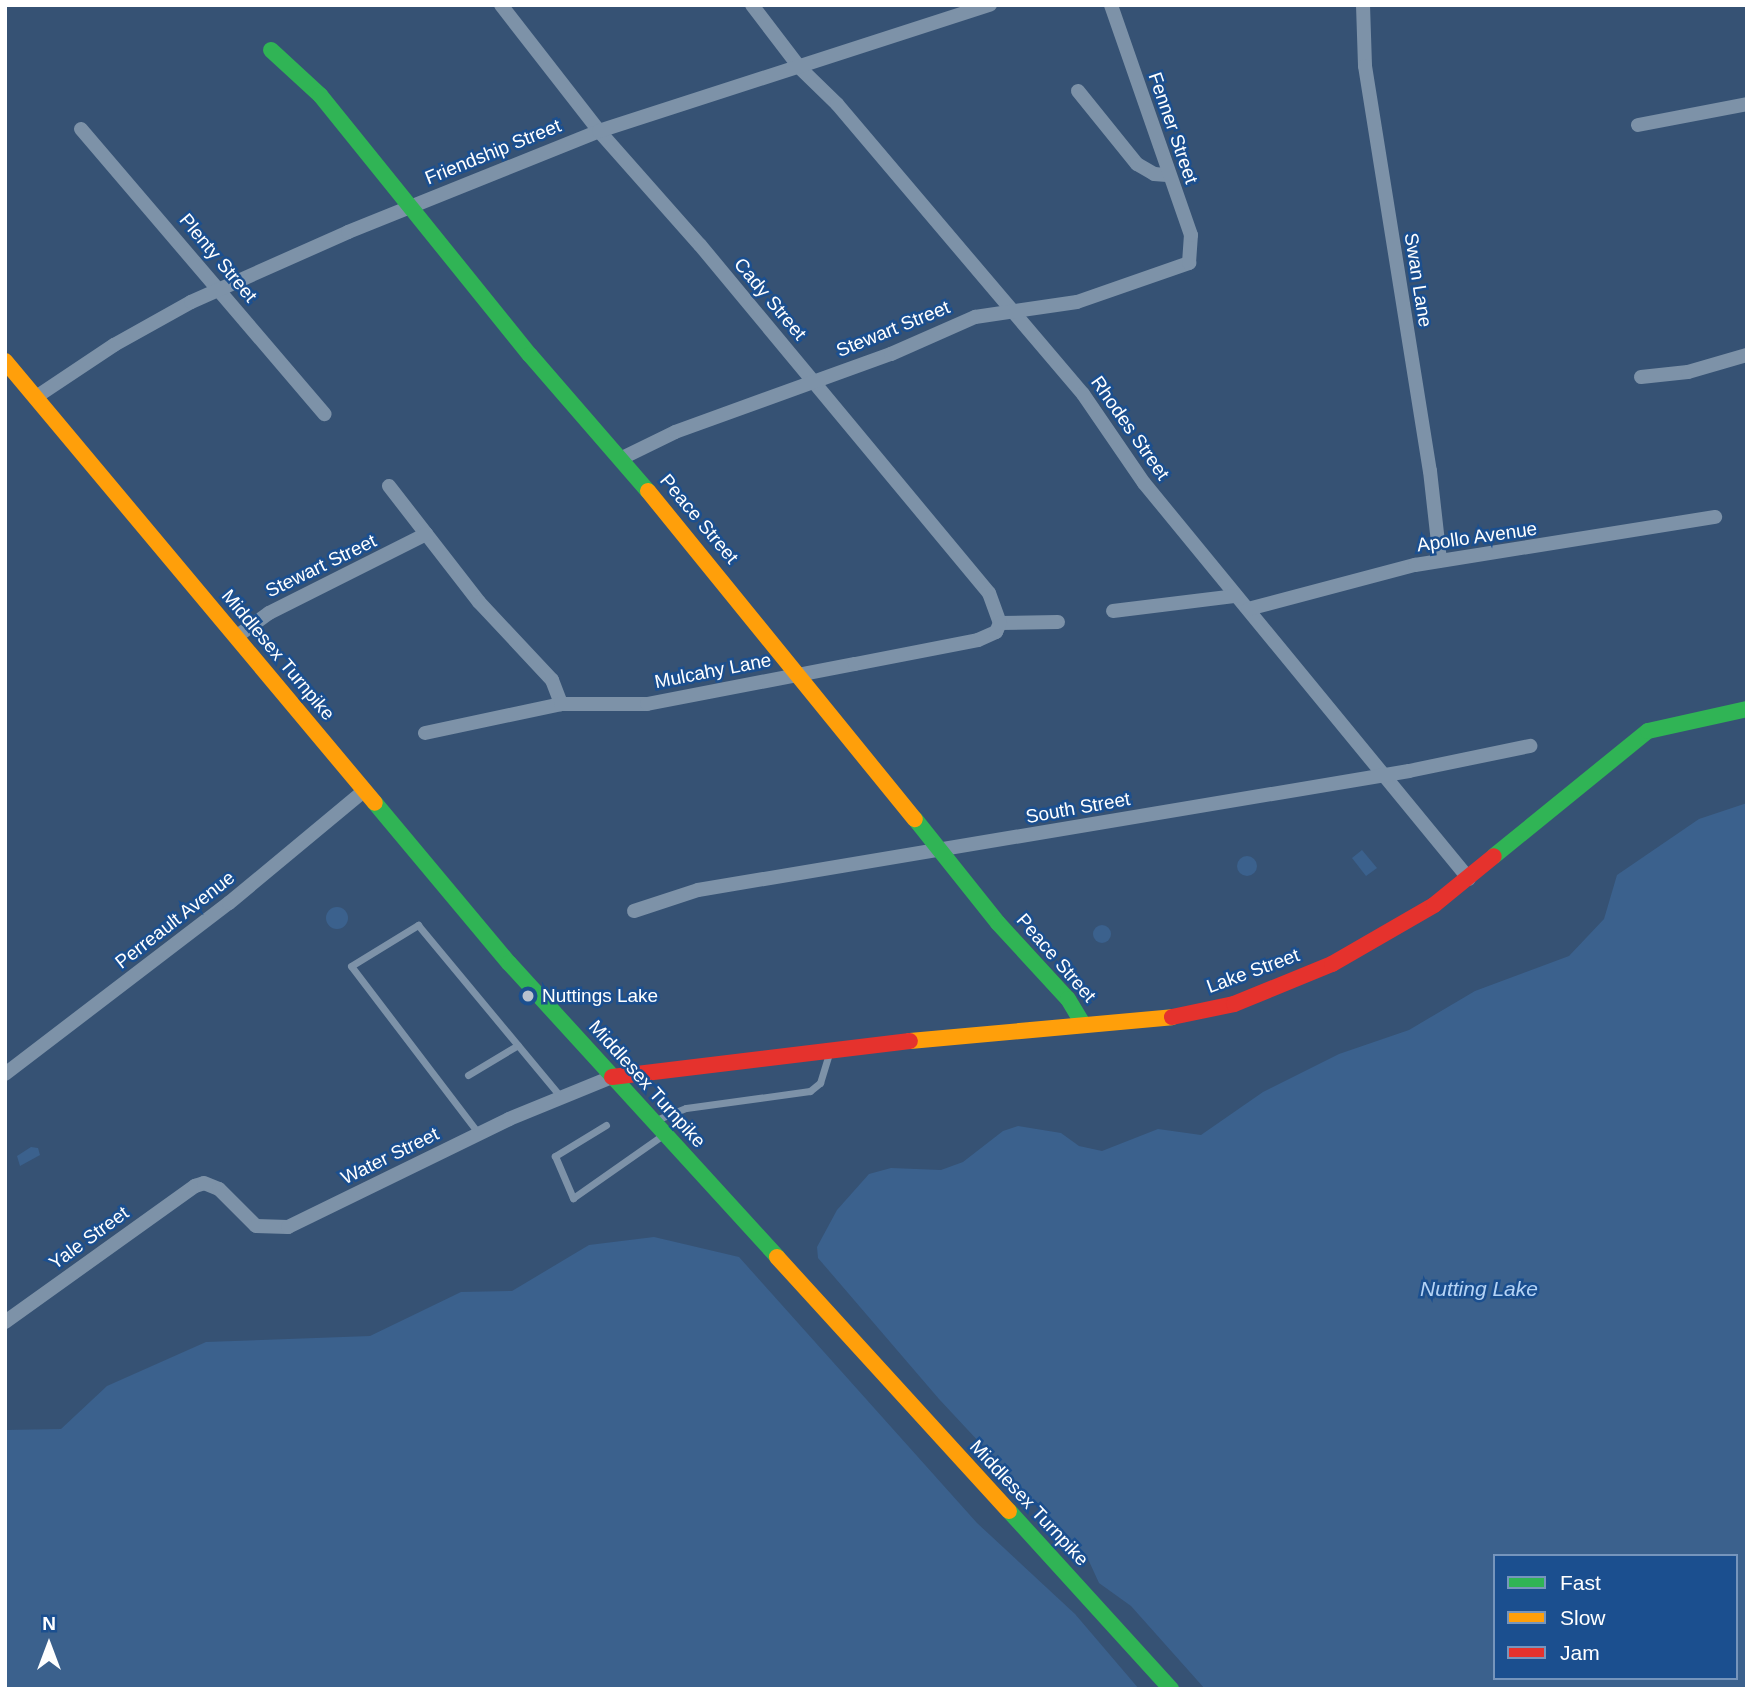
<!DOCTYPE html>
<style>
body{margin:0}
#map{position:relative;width:1752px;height:1694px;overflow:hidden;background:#365274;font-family:Helvetica,sans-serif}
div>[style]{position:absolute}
.water>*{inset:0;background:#3b618d}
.round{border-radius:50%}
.lane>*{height:7px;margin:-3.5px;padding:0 3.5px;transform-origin:3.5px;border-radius:3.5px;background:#7d92a8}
.street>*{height:14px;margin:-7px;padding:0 7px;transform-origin:7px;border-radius:7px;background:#7d92a8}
.fast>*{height:16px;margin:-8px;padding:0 8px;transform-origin:8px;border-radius:8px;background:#30b455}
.slow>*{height:16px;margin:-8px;padding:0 8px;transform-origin:8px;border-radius:8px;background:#ff9f0a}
.jam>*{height:16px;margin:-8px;padding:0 8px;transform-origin:8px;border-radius:8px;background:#e5322d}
.dots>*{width:19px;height:19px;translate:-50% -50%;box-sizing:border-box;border:4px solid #1b4f8f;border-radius:50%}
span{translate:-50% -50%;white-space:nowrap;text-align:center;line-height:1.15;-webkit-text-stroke:5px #1b4f8f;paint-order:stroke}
.street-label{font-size:19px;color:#fff}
.poi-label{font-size:19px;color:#fff}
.left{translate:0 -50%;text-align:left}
.water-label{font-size:21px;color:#b5d3f5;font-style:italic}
.frame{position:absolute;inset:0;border:7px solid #fff;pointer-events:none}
.legend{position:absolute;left:1493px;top:1554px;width:245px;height:126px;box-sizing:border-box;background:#1b4f8f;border:2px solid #7695bc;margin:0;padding:9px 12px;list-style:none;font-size:21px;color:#fff}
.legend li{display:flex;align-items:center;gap:14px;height:35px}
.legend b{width:35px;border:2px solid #7695bc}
.north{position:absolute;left:14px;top:1610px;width:70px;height:70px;-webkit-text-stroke:5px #1b4f8f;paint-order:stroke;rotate:0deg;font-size:19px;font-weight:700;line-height:28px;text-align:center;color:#fff}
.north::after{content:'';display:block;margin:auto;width:24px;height:32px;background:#fff;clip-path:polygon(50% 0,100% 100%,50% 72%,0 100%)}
</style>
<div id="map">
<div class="water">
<div style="clip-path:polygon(evenodd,1747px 803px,1747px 1689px,1205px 1689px,1131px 1606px,1099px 1583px,1088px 1559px,939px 1399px,818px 1258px,817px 1247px,837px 1210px,869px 1174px,891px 1168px,941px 1170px,963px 1162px,1003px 1131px,1018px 1126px,1061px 1133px,1079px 1146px,1102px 1151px,1158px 1129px,1201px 1135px,1263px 1092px,1339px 1054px,1409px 1030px,1475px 991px,1569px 956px,1604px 919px,1617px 875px,1699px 819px,1747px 803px,1495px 1556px,1736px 1556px,1736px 1678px,1495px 1678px,1495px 1556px)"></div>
<div style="clip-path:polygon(1362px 850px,1377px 868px,1366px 876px,1352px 858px)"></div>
<div class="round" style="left:1237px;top:856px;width:20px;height:20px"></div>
<div class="round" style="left:326px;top:907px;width:22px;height:22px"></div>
<div class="round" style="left:1093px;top:925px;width:18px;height:18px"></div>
<div style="clip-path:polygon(31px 1147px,38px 1148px,40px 1155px,20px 1166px,17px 1156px)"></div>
<div style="clip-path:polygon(654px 1237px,739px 1257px,977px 1523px,1075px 1614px,1139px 1689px,5px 1689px,5px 1430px,61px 1429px,107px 1386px,206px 1342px,370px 1336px,461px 1292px,512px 1291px,589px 1245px)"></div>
</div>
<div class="lane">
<div style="left:468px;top:1075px;width:58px;rotate:-31deg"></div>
<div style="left:656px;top:1120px;width:32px;rotate:-22deg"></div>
<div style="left:686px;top:1108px;width:125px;rotate:-7.8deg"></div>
<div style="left:810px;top:1091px;width:13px;rotate:-39deg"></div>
<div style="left:820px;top:1083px;width:30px;rotate:-73deg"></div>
<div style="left:606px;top:1125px;width:60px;rotate:148.7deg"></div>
<div style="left:555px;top:1156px;width:46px;rotate:66.8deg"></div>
<div style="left:573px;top:1198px;width:110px;rotate:-35deg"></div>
<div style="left:479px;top:1134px;width:211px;rotate:-127.3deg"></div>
<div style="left:351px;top:966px;width:79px;rotate:-31.5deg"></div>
<div style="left:418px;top:925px;width:222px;rotate:50.3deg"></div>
</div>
<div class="street">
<div style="left:501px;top:5px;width:160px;rotate:52.1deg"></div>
<div style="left:599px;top:131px;width:152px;rotate:48.5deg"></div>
<div style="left:700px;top:245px;width:452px;rotate:50.3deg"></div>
<div style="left:989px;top:593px;width:32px;rotate:70deg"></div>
<div style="left:752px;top:5px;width:79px;rotate:52.7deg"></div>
<div style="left:800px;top:68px;width:52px;rotate:44.2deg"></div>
<div style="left:837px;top:104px;width:380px;rotate:49.7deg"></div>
<div style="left:1083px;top:394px;width:108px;rotate:55.6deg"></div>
<div style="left:1144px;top:483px;width:512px;rotate:50.62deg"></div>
<div style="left:1363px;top:5px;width:61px;rotate:88.1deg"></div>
<div style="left:1365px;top:66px;width:410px;rotate:80.9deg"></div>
<div style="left:1430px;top:471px;width:90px;rotate:83.6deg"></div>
<div style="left:1078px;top:91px;width:94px;rotate:51.1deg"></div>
<div style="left:1137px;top:164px;width:20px;rotate:30deg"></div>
<div style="left:1154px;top:174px;width:13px;rotate:4deg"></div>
<div style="left:1638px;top:125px;width:111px;rotate:-10.9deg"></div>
<div style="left:81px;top:129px;width:375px;rotate:49.5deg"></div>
<div style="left:1641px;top:377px;width:47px;rotate:-6.1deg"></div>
<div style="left:1688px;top:372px;width:61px;rotate:-16.1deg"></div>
<div style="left:36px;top:397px;width:94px;rotate:-33.7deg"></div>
<div style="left:114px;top:345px;width:88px;rotate:-29.2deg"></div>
<div style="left:191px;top:302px;width:172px;rotate:-24deg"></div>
<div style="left:348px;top:232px;width:271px;rotate:-21.9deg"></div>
<div style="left:599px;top:131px;width:411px;rotate:-17.9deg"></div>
<div style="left:620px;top:459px;width:61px;rotate:-26.1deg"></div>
<div style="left:675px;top:432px;width:230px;rotate:-19.9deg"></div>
<div style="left:891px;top:354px;width:92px;rotate:-23.8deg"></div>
<div style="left:975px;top:317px;width:103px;rotate:-8.4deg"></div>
<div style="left:1077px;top:302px;width:119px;rotate:-19.2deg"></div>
<div style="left:1189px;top:263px;width:28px;rotate:-86deg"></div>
<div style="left:1191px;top:235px;width:244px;rotate:-109.2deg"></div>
<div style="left:389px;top:486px;width:147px;rotate:52.2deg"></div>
<div style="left:479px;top:602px;width:107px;rotate:46.9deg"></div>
<div style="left:552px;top:680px;width:26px;rotate:69deg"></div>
<div style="left:1248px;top:609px;width:173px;rotate:-14.8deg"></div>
<div style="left:1415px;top:565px;width:304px;rotate:-9.1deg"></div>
<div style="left:1113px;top:611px;width:124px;rotate:-7deg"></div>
<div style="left:1000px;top:623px;width:58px;rotate:-1deg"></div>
<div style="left:236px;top:637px;width:41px;rotate:-36deg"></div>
<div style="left:269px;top:613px;width:176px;rotate:-26.7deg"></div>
<div style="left:425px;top:733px;width:139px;rotate:-12deg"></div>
<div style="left:561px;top:704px;width:86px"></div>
<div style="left:647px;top:704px;width:212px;rotate:-10.9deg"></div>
<div style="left:855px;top:664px;width:125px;rotate:-11deg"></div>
<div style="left:978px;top:640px;width:20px;rotate:-24deg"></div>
<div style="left:996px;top:632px;width:10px;rotate:-66deg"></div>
<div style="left:634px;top:911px;width:67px;rotate:-18.2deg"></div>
<div style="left:698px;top:890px;width:721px;rotate:-9.5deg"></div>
<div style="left:1409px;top:771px;width:124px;rotate:-11.7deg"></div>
<div style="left:5px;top:1074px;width:282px;rotate:-37.4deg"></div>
<div style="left:229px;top:903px;width:175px;rotate:-39.7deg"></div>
<div style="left:5px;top:1322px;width:234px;rotate:-35.6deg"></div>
<div style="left:195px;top:1186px;width:9px;rotate:-18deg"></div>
<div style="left:204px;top:1183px;width:16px;rotate:22deg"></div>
<div style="left:219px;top:1189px;width:52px;rotate:45deg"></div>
<div style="left:256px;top:1226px;width:32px;rotate:2deg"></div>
<div style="left:288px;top:1227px;width:246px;rotate:-26deg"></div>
<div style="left:509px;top:1119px;width:111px;rotate:-22.2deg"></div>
</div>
<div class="fast">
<div style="left:271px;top:50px;width:67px;rotate:42.6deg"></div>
<div style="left:320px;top:95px;width:334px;rotate:51.1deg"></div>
<div style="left:530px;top:355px;width:180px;rotate:49.1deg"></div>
<div style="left:375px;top:803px;width:209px;rotate:50.1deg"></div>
<div style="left:509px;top:963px;width:398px;rotate:47.6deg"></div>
<div style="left:915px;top:819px;width:133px;rotate:51.4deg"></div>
<div style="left:998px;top:923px;width:103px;rotate:47.4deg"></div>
<div style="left:1068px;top:999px;width:29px;rotate:59deg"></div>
<div style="left:1494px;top:856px;width:198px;rotate:-39.1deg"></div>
<div style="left:1648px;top:731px;width:101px;rotate:-12.5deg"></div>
<div style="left:1009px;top:1511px;width:241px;rotate:47.7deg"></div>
</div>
<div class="slow">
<div style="left:5px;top:361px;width:576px;rotate:50.07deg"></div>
<div style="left:648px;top:491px;width:423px;rotate:50.9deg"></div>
<div style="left:910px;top:1041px;width:263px;rotate:-5.2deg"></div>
<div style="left:777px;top:1257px;width:344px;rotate:47.6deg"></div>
</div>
<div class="jam">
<div style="left:1172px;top:1017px;width:63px;rotate:-11.8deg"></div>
<div style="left:1234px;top:1004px;width:106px;rotate:-22.2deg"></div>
<div style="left:1332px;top:964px;width:118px;rotate:-30deg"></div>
<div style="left:1434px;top:905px;width:77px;rotate:-39.2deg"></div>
<div style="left:612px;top:1077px;width:300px;rotate:-6.9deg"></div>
</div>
<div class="dots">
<div style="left:528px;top:996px;background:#b9c2ce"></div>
</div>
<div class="street-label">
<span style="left:1173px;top:128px;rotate:71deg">Fenner Street</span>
<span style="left:493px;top:152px;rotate:-22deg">Friendship Street</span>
<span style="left:218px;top:258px;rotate:50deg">Plenty Street</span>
<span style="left:1418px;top:280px;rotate:81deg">Swan Lane</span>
<span style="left:770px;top:299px;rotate:50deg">Cady Street</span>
<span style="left:893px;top:329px;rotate:-22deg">Stewart Street</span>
<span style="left:1130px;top:428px;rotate:55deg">Rhodes Street</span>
<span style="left:699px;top:519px;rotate:50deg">Peace Street</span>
<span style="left:1477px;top:537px;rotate:-8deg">Apollo Avenue</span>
<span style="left:321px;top:566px;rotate:-26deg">Stewart Street</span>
<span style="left:278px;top:655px;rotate:50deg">Middlesex Turnpike</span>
<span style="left:713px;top:671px;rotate:-11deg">Mulcahy Lane</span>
<span style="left:1078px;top:808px;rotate:-10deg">South Street</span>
<span style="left:175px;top:920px;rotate:-38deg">Perreault Avenue</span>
<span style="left:1056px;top:958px;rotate:49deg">Peace Street</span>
<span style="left:1253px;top:971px;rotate:-20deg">Lake Street</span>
<span style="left:647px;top:1084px;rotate:48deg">Middlesex Turnpike</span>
<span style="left:390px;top:1156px;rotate:-26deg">Water Street</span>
<span style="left:89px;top:1238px;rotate:-36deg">Yale Street</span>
<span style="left:1029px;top:1503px;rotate:47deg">Middlesex Turnpike</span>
</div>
<div class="poi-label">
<span class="left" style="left:542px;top:996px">Nuttings Lake</span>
</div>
<div class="water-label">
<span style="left:1479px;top:1289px">Nutting Lake</span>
</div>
<div class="frame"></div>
<ul class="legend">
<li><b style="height:9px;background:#30b455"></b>Fast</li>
<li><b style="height:9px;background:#ff9f0a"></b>Slow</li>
<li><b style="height:9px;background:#e5322d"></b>Jam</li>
</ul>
<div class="north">N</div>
</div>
